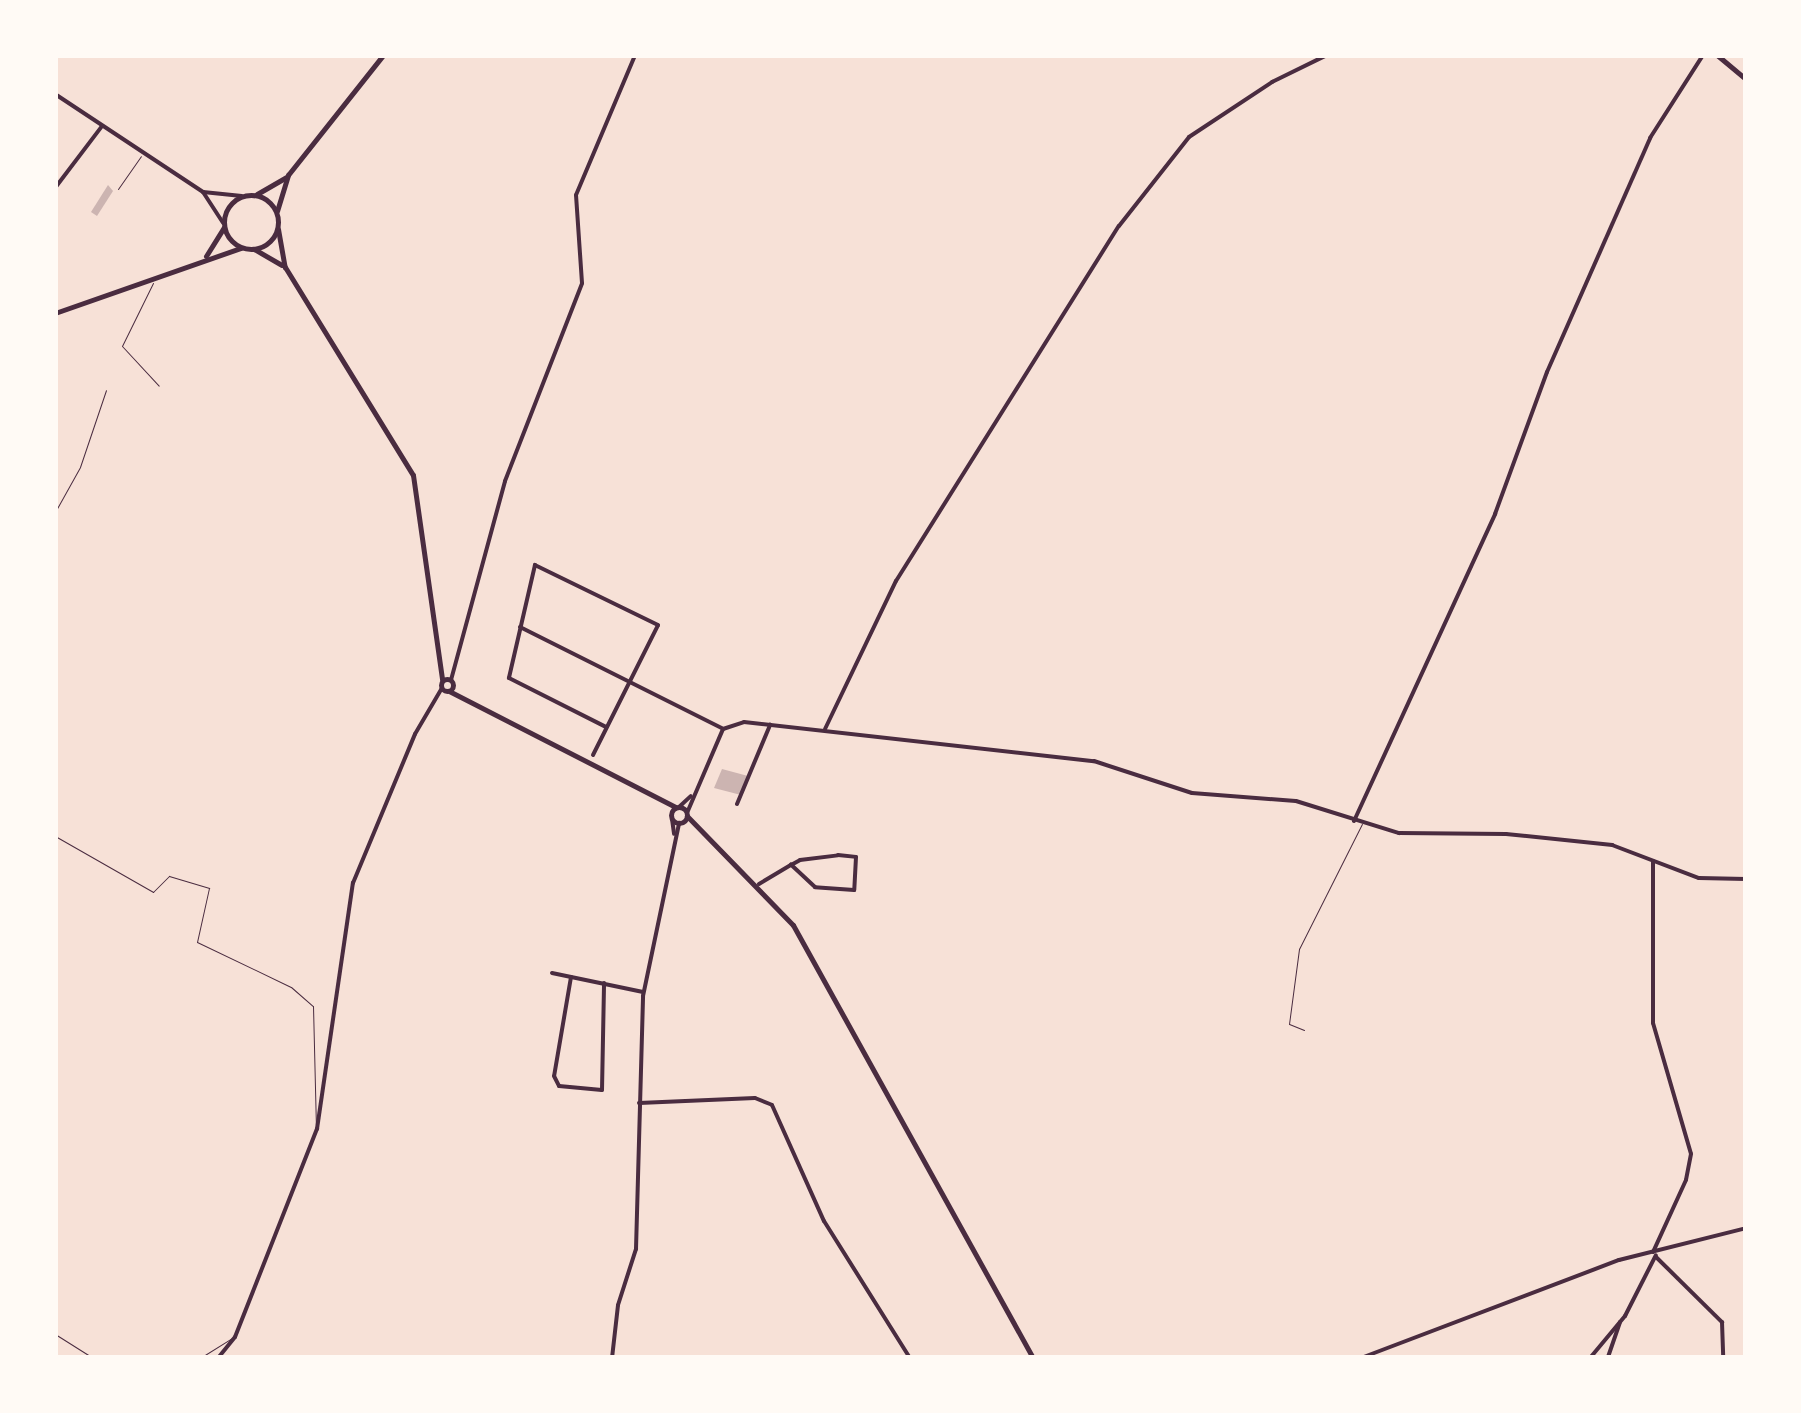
<!DOCTYPE html>
<style>
body{margin:0}
#map{position:relative;width:1801px;height:1413px;overflow:hidden;background:#f7e1d7;font-family:Georgia,serif}
div>[style]{position:absolute}
.building>*{inset:0;background:#ccb4b1}
.service>*{height:1px;margin:-0.5px;padding:0 0.5px;transform-origin:0.5px;border-radius:0.5px;background:#4a2c40}
.minor>*{height:4px;margin:-2px;padding:0 2px;transform-origin:2px;border-radius:2px;background:#4a2c40}
.tertiary>*{height:4px;margin:-2px;padding:0 2px;transform-origin:2px;border-radius:2px;background:#4a2c40}
.secondary>*{height:5px;margin:-2.5px;padding:0 2.5px;transform-origin:2.5px;border-radius:2.5px;background:#4a2c40}
.secondary>.ring{margin:-2.5px;padding:0;box-sizing:content-box;background:none;border:5px solid #4a2c40;border-radius:50%}
.primary>*{height:5px;margin:-2.5px;padding:0 2.5px;transform-origin:2.5px;border-radius:2.5px;background:#4a2c40}
.primary>.ring{margin:-2.5px;padding:0;box-sizing:content-box;background:none;border:5px solid #4a2c40;border-radius:50%}
span{translate:-50% -50%;white-space:nowrap;text-align:center;line-height:1.15;-webkit-text-stroke:9px #fffaf5;paint-order:stroke}
.frame{position:absolute;inset:0;border:58px solid #fffaf5;pointer-events:none}
</style>
<div id="map">
<div class="building">
<div style="clip-path:polygon(108px 185px,113px 191px,97px 216px,91px 212px)"></div>
<div style="clip-path:polygon(722px 769px,748px 776px,741px 795px,714px 788px)"></div>
</div>
<div class="service">
<div style="left:118px;top:189px;width:40px;rotate:-55.1deg"></div>
<div style="left:153px;top:283px;width:70px;rotate:116.2deg"></div>
<div style="left:122px;top:346px;width:54px;rotate:47.2deg"></div>
<div style="left:55px;top:512px;width:51px;rotate:-60.9deg"></div>
<div style="left:80px;top:467px;width:81px;rotate:-71.3deg"></div>
<div style="left:55px;top:836px;width:113px;rotate:29.7deg"></div>
<div style="left:153px;top:892px;width:23px;rotate:-45deg"></div>
<div style="left:169px;top:876px;width:42px;rotate:16.7deg"></div>
<div style="left:209px;top:888px;width:55px;rotate:102.5deg"></div>
<div style="left:197px;top:942px;width:104px;rotate:25.6deg"></div>
<div style="left:291px;top:987px;width:29px;rotate:41deg"></div>
<div style="left:313px;top:1006px;width:121px;rotate:88.6deg"></div>
<div style="left:1304px;top:1030px;width:16px;rotate:-158deg"></div>
<div style="left:1289px;top:1024px;width:76px;rotate:-82.4deg"></div>
<div style="left:1299px;top:949px;width:140px;rotate:-63.3deg"></div>
<div style="left:55px;top:1334px;width:45px;rotate:32.3deg"></div>
<div style="left:200px;top:1358px;width:38px;rotate:-32deg"></div>
</div>
<div class="minor">
<div style="left:55px;top:188px;width:78px;rotate:-52.8deg"></div>
<div style="left:520px;top:627px;width:226px;rotate:26.6deg"></div>
<div style="left:451px;top:680px;width:206px;rotate:-74.8deg"></div>
<div style="left:505px;top:481px;width:212px;rotate:-68.7deg"></div>
<div style="left:582px;top:283px;width:88px;rotate:-93.9deg"></div>
<div style="left:576px;top:195px;width:152px;rotate:-67.1deg"></div>
<div style="left:825px;top:729px;width:164px;rotate:-64.4deg"></div>
<div style="left:896px;top:581px;width:419px;rotate:-57.9deg"></div>
<div style="left:1119px;top:226px;width:113px;rotate:-51.8deg"></div>
<div style="left:1189px;top:137px;width:100px;rotate:-33.5deg"></div>
<div style="left:1272px;top:82px;width:61px;rotate:-26.1deg"></div>
<div style="left:593px;top:755px;width:145px;rotate:-63.4deg"></div>
<div style="left:658px;top:625px;width:137px;rotate:-154deg"></div>
<div style="left:535px;top:565px;width:116px;rotate:103deg"></div>
<div style="left:509px;top:678px;width:109px;rotate:26.8deg"></div>
<div style="left:737px;top:804px;width:86px;rotate:-67.3deg"></div>
<div style="left:679px;top:807px;width:16px;rotate:-43deg"></div>
<div style="left:687px;top:813px;width:91px;rotate:-66.8deg"></div>
<div style="left:723px;top:729px;width:22px;rotate:-18deg"></div>
<div style="left:744px;top:722px;width:352px;rotate:6.4deg"></div>
<div style="left:1094px;top:761px;width:103px;rotate:18.1deg"></div>
<div style="left:1192px;top:793px;width:104px;rotate:4.4deg"></div>
<div style="left:1296px;top:801px;width:108px;rotate:17.3deg"></div>
<div style="left:1399px;top:833px;width:107px;rotate:0.5deg"></div>
<div style="left:1506px;top:834px;width:107px;rotate:5.9deg"></div>
<div style="left:1612px;top:845px;width:93px;rotate:20.8deg"></div>
<div style="left:1699px;top:878px;width:47px;rotate:1.2deg"></div>
<div style="left:672px;top:819px;width:15px;rotate:82deg"></div>
<div style="left:1354px;top:821px;width:338px;rotate:-65.3deg"></div>
<div style="left:1495px;top:514px;width:151px;rotate:-69.9deg"></div>
<div style="left:1547px;top:372px;width:256px;rotate:-66.2deg"></div>
<div style="left:1650px;top:138px;width:98px;rotate:-57.4deg"></div>
<div style="left:1653px;top:861px;width:162px;rotate:90deg"></div>
<div style="left:1653px;top:1023px;width:136px;rotate:73.8deg"></div>
<div style="left:1691px;top:1154px;width:26px;rotate:101deg"></div>
<div style="left:1686px;top:1180px;width:79px;rotate:114.6deg"></div>
<div style="left:759px;top:884px;width:37px;rotate:-31deg"></div>
<div style="left:791px;top:865px;width:10px;rotate:-29deg"></div>
<div style="left:800px;top:860px;width:38px;rotate:-7deg"></div>
<div style="left:838px;top:855px;width:18px;rotate:6deg"></div>
<div style="left:856px;top:857px;width:33px;rotate:93deg"></div>
<div style="left:854px;top:890px;width:39px;rotate:-176deg"></div>
<div style="left:815px;top:887px;width:33px;rotate:-137deg"></div>
<div style="left:552px;top:973px;width:93px;rotate:11.8deg"></div>
<div style="left:571px;top:977px;width:100px;rotate:99.7deg"></div>
<div style="left:554px;top:1076px;width:11px;rotate:63deg"></div>
<div style="left:559px;top:1086px;width:43px;rotate:5.3deg"></div>
<div style="left:602px;top:1090px;width:107px;rotate:-88.9deg"></div>
<div style="left:639px;top:1103px;width:116px;rotate:-2.5deg"></div>
<div style="left:755px;top:1098px;width:18px;rotate:22deg"></div>
<div style="left:772px;top:1105px;width:127px;rotate:65.9deg"></div>
<div style="left:824px;top:1221px;width:162px;rotate:57.9deg"></div>
<div style="left:1656px;top:1257px;width:93px;rotate:44.6deg"></div>
<div style="left:1722px;top:1322px;width:36px;rotate:88deg"></div>
<div style="left:1608px;top:1357px;width:37px;rotate:-71deg"></div>
<div style="left:218px;top:1358px;width:27px;rotate:-51deg"></div>
<div style="left:235px;top:1337px;width:224px;rotate:-68.5deg"></div>
<div style="left:317px;top:1129px;width:249px;rotate:-81.7deg"></div>
<div style="left:353px;top:883px;width:161px;rotate:-67.4deg"></div>
<div style="left:415px;top:734px;width:53px;rotate:-59.6deg"></div>
<div style="left:612px;top:1358px;width:53px;rotate:-83.5deg"></div>
<div style="left:618px;top:1305px;width:59px;rotate:-72.2deg"></div>
<div style="left:636px;top:1249px;width:253px;rotate:-88.4deg"></div>
<div style="left:643px;top:996px;width:177px;rotate:-78.2deg"></div>
<div style="left:1361px;top:1358px;width:276px;rotate:-20.8deg"></div>
<div style="left:1619px;top:1260px;width:131px;rotate:-14.1deg"></div>
<div style="left:1590px;top:1358px;width:55px;rotate:-50.2deg"></div>
<div style="left:1625px;top:1316px;width:68px;rotate:-63.1deg"></div>
</div>
<div class="tertiary">
<div style="left:55px;top:94px;width:178px;rotate:33.5deg"></div>
<div style="left:203px;top:192px;width:39px;rotate:6deg"></div>
<div style="left:203px;top:192px;width:37px;rotate:57deg"></div>
</div>
<div class="secondary">
<div style="left:278px;top:229px;width:39px;rotate:80deg"></div>
<div style="left:285px;top:267px;width:244px;rotate:58.4deg"></div>
<div style="left:413px;top:475px;width:207px;rotate:81.9deg"></div>
<div style="left:254px;top:249px;width:32px;rotate:30deg"></div>
<div class="ring" style="left:441px;top:679px;width:7px;height:7px"></div>
<div style="left:449px;top:691px;width:255px;rotate:27.1deg"></div>
<div class="ring" style="left:671px;top:807px;width:11px;height:11px"></div>
<div style="left:687px;top:816px;width:152px;rotate:45.8deg"></div>
<div style="left:793px;top:925px;width:495px;rotate:61deg"></div>
</div>
<div class="primary">
<div style="left:1717px;top:55px;width:38px;rotate:40deg"></div>
<div style="left:257px;top:194px;width:34px;rotate:-30deg"></div>
<div class="ring" style="left:224px;top:195px;width:49px;height:49px"></div>
<div style="left:277px;top:211px;width:38px;rotate:-73deg"></div>
<div style="left:288px;top:175px;width:153px;rotate:-51.6deg"></div>
<div style="left:206px;top:256px;width:34px;rotate:-58deg"></div>
<div style="left:55px;top:313px;width:197px;rotate:-19.3deg"></div>
</div>
<div class="frame"></div>
</div>
